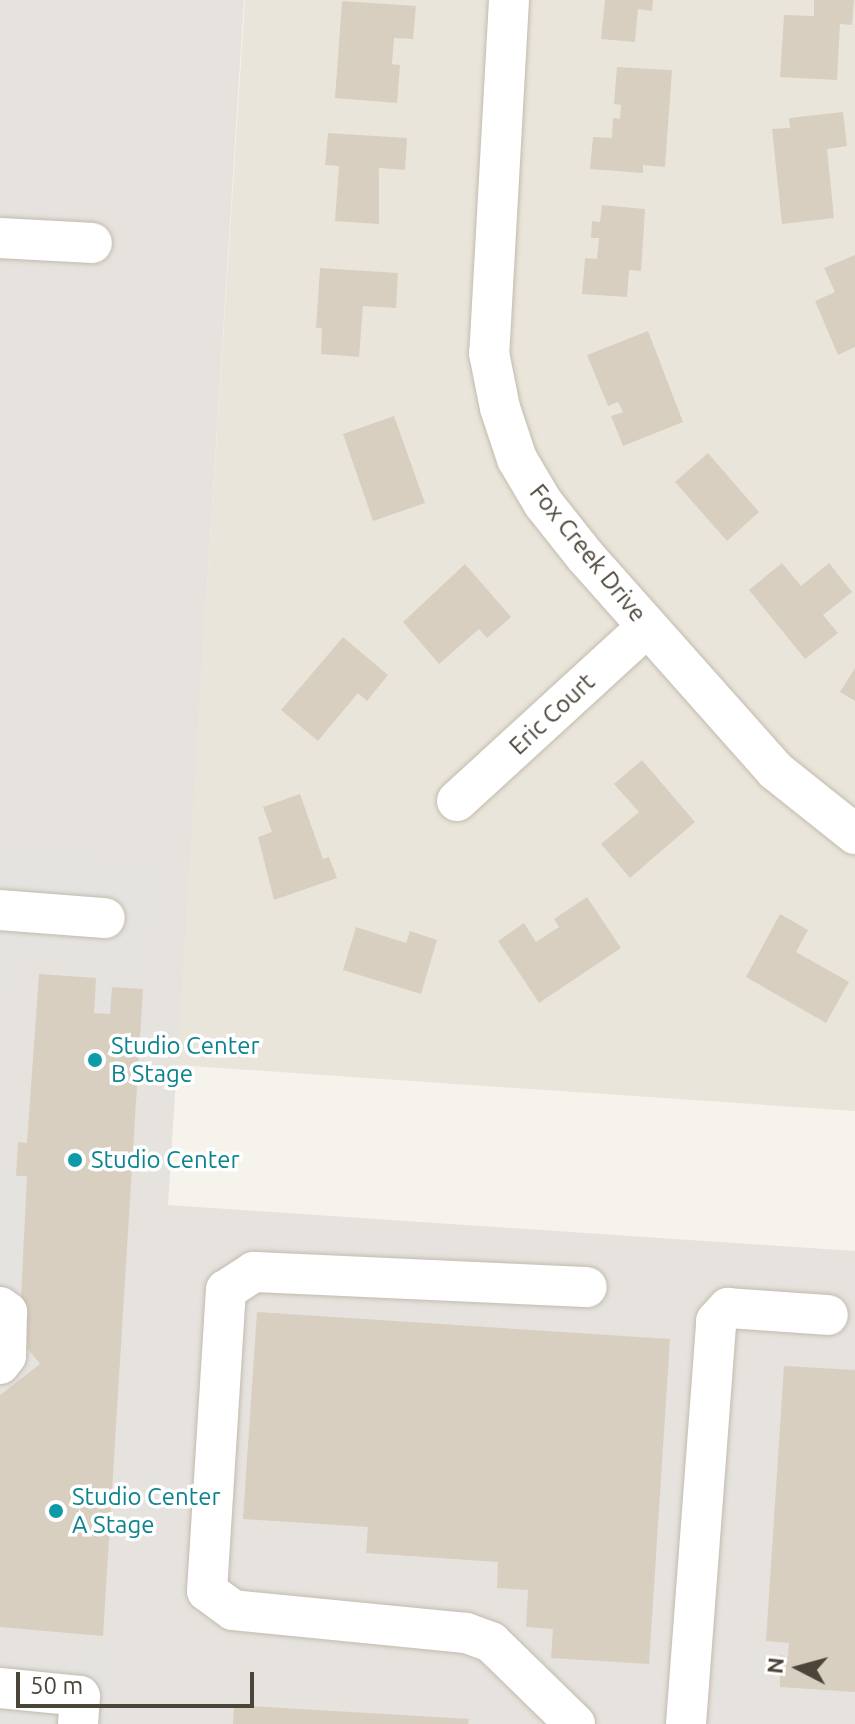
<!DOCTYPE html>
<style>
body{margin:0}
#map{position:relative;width:855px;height:1724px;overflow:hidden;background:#f6f3ec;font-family:Ubuntu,sans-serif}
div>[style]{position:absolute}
.residential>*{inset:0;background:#eae5da}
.industrial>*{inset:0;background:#e6e2dd}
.parking>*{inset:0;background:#e5e3e0}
.building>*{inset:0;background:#d8cfc1}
.roads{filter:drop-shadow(0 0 2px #c2bbae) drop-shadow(0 0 2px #c2bbae)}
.minor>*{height:40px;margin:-20px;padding:0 20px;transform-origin:20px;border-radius:20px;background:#fff}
.dots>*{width:22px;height:22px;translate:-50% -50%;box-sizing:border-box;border:4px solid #fff;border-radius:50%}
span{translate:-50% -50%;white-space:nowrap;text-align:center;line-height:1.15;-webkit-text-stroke:7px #fff;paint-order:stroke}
.street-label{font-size:24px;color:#4b4439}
.culture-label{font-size:24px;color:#0d838f}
.left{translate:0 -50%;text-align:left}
.north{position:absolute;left:759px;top:1628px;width:80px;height:80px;-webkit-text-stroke:6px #fff;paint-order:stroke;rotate:276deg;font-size:22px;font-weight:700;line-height:32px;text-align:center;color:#4b4439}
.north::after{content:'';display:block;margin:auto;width:28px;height:36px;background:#4b4439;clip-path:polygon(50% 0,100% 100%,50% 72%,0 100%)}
.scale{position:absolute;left:16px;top:1672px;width:238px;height:36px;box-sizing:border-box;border:4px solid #4b4439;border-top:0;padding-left:10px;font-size:24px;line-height:28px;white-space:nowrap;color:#4b4439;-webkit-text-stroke:6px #fff;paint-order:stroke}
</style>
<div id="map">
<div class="residential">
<div style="clip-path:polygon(245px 0,855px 0,855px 1111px,176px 1065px)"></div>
</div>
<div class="industrial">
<div style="clip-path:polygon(0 0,244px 0,168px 1205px,855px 1251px,855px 1724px,0 1724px)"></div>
</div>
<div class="parking">
<div style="clip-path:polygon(0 854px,152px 866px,143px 989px,112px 987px,110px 1014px,94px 1013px,96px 978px,66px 976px,68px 959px,6px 952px,0 1011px)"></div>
<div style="clip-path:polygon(0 1175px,27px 1176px,19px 1338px,40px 1364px,0 1395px)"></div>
<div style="clip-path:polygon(114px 1641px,105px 1724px,0 1724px,0 1661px,69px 1668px)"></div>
</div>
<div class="building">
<div style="clip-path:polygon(605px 0,653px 0,652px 11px,638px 9px,635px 42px,601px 39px)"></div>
<div style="clip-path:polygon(814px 0,854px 0,852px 25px,840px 24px,837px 80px,780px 77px,784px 15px,814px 16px)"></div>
<div style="clip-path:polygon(342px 1px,416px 6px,413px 39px,394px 38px,392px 64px,400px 65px,397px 103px,335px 98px)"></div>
<div style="clip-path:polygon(617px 67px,672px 70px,665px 167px,643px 165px,643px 173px,590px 169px,593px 137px,612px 138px,613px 118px,620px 119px,621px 105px,614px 104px)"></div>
<div style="clip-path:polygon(843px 112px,847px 146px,827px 149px,834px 218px,782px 224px,772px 129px,790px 128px,789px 118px)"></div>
<div style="clip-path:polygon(328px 133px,407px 138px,405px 170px,379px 168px,379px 224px,335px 221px,339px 166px,325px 165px)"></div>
<div style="clip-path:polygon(602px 205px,645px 209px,641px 271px,629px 270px,627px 297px,582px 294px,585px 258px,597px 259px,599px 238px,591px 238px,592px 221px,600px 222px)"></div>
<div style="clip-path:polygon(855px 255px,855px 347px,838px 355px,815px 301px,835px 292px,824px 268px)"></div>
<div style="clip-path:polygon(320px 268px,398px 273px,396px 308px,363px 306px,359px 357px,321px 354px,322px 328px,316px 328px)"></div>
<div style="clip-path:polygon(648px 331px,683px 422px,623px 446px,611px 416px,623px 412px,618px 402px,608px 406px,587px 355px)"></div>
<div style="clip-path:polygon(394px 416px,425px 503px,373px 521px,343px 434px)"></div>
<div style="clip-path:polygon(708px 453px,759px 512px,727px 541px,675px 482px)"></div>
<div style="clip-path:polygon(782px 563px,801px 586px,829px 563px,852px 592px,823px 615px,838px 633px,805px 659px,749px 590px)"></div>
<div style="clip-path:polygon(465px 564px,511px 617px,487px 638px,479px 629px,439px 664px,403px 622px)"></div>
<div style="clip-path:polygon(343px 637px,388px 675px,367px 701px,358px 693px,318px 741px,281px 710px)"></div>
<div style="clip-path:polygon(855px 668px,855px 701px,840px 692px)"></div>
<div style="clip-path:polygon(642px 760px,695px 822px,630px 878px,601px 844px,639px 812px,614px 784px)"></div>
<div style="clip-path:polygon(300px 794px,323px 859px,329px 857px,337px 878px,274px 900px,258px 837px,272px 832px,263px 807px)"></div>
<div style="clip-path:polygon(587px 897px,621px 948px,539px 1003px,498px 941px,524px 923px,536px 942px,559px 927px,554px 919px)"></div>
<div style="clip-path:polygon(780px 914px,808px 930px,796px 952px,849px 982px,826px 1023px,746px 977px)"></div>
<div style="clip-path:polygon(356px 927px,406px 943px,410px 931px,437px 940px,421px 994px,343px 970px)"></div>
<div style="clip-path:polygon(39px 974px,96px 978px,94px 1013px,110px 1014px,112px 987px,143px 989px,103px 1636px,0 1627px,0 1395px,40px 1364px,19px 1338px,27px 1176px,16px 1176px,18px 1142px,27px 1143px)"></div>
<div style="clip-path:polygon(257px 1312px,670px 1339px,649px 1664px,551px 1658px,553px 1629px,526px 1627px,528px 1590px,497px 1588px,498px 1562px,366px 1553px,368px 1527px,243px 1519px)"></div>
<div style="clip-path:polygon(784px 1366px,855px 1370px,855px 1692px,780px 1687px,780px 1655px,788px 1657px,789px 1643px,766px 1641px)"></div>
<div style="clip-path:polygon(234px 1705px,469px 1719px,468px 1724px,233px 1724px)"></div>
</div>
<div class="roads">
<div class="minor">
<div style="left:509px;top:0;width:354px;rotate:93.2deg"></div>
<div style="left:489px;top:353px;width:56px;rotate:78.7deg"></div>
<div style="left:500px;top:408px;width:54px;rotate:71.6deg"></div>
<div style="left:517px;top:459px;width:51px;rotate:59.4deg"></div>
<div style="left:543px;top:503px;width:68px;rotate:51.6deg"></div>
<div style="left:585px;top:556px;width:288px;rotate:48.4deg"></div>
<div style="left:776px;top:771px;width:101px;rotate:38.6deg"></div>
<div style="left:0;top:238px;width:92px;rotate:3.1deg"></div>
<div style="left:457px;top:801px;width:258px;rotate:-42.5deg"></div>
<div style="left:0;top:910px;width:105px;rotate:4.4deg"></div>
<div style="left:0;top:1307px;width:9px;rotate:36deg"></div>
<div style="left:7px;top:1312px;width:44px;rotate:91.3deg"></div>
<div style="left:6px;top:1356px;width:10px;rotate:127deg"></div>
<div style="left:0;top:1688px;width:80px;rotate:5.7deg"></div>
<div style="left:80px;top:1696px;width:28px;rotate:94deg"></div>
<div style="left:575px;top:1724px;width:117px;rotate:-135.7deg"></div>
<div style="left:491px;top:1642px;width:27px;rotate:-160deg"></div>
<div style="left:466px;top:1633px;width:234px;rotate:-174.4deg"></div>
<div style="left:233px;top:1610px;width:32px;rotate:-144deg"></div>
<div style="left:207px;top:1591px;width:302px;rotate:-86.4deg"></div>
<div style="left:226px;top:1290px;width:33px;rotate:-33deg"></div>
<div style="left:254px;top:1272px;width:333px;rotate:2.6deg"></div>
<div style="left:686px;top:1724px;width:404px;rotate:-85.7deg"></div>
<div style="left:716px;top:1321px;width:18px;rotate:-47deg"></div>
<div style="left:728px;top:1308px;width:100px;rotate:4deg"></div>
</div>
</div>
<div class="dots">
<div style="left:95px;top:1060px;background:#0f9aa8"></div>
<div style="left:75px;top:1160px;background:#0f9aa8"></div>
<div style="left:56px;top:1511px;background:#0f9aa8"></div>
</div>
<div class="street-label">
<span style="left:588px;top:553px;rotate:51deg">Fox Creek Drive</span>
<span style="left:552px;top:714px;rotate:-43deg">Eric Court</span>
</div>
<div class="culture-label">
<span class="left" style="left:111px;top:1060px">Studio Center<br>B Stage</span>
<span class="left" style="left:91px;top:1160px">Studio Center</span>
<span class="left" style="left:72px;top:1511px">Studio Center<br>A Stage</span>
</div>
<div class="north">N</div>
<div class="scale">50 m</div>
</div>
